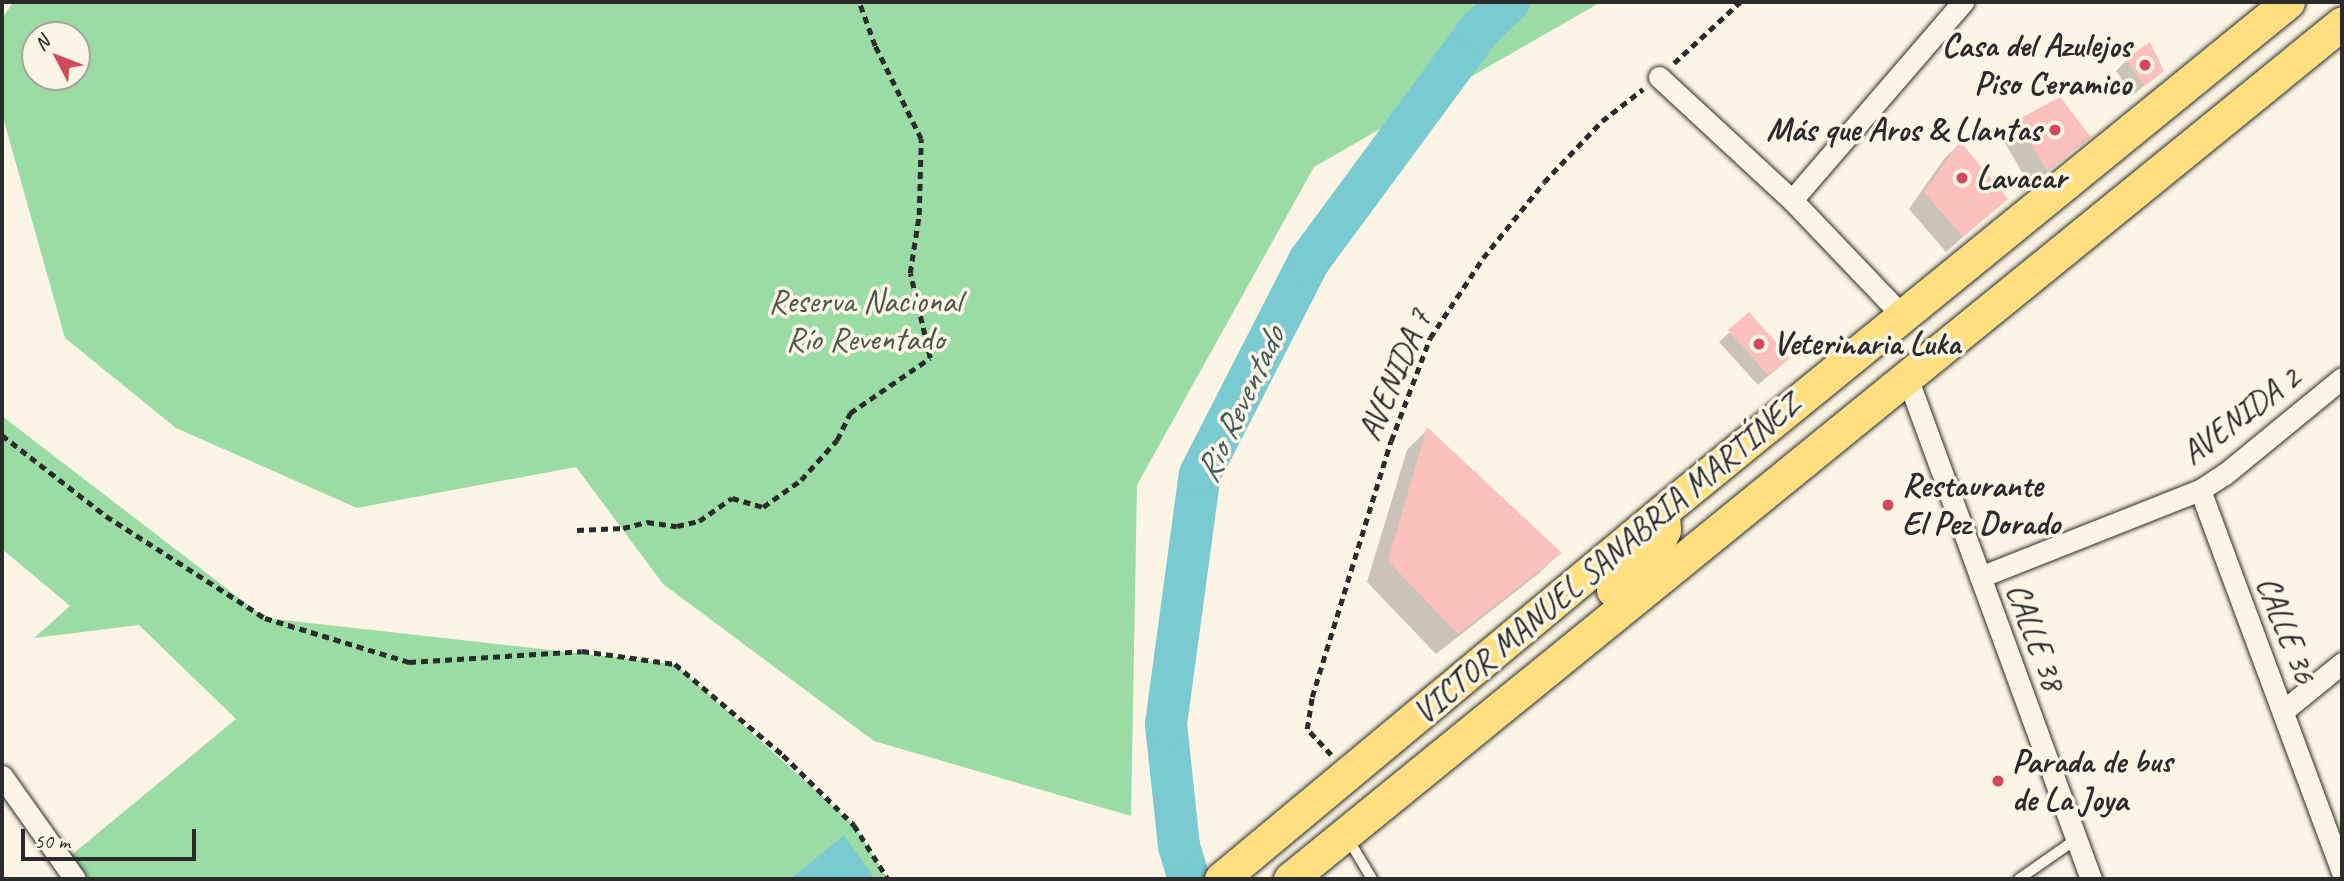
<!DOCTYPE html>
<meta charset="utf-8">
<style>
body{margin:0}
#map{position:relative;width:2344px;height:881px;overflow:hidden;background:#fcf5e5;font-family:Caveat,sans-serif}
div>[style]{position:absolute}
.green>*{inset:0;background:#9adba6}
.water>*{inset:0;background:#79cad1}
.shadow>*{inset:0;background:#0003}
.river>*{height:42px;margin:-21px;padding:0 21px;transform-origin:21px;border-radius:21px;background:#79cad1}
.building>*{inset:0;background:#fcc0bc}
.path>*{height:4.5px;margin-top:-2.25px;transform-origin:0;background:repeating-linear-gradient(90deg,#2b2b2b 0 7px,transparent 0 12px)}
.roads{filter:drop-shadow(0 0 2px #2b2b2b) drop-shadow(0 0 2px #2b2b2b)}
.service>*{height:10px;margin:-5px;padding:0 5px;transform-origin:5px;border-radius:5px;background:#fcf5e5}
.minor>*{height:21px;margin:-10.5px;padding:0 10.5px;transform-origin:10.5px;border-radius:10.5px;background:#fcf5e5}
.primary>*{height:33px;margin:-16.5px;padding:0 16.5px;transform-origin:16.5px;border-radius:16.5px;background:#fedf80}
.dots>*{width:19px;height:19px;translate:-50% -50%;box-sizing:border-box;border:4px solid #fcf5e5;border-radius:50%}
span{translate:-50% -50%;white-space:nowrap;text-align:center;line-height:1.15;-webkit-text-stroke:7px #fcf5e5;paint-order:stroke}
.poi-label{font-size:33px;color:#2b2b2b;font-weight:700}
.right{translate:-100% -50%;text-align:right}
.left{translate:0 -50%;text-align:left}
.park-label{font-size:33px;color:#47574a}
.street-label{font-size:33px;color:#2b2b2b}
.water-label{font-size:35px;color:#425b5d;font-style:italic}
.frame{position:absolute;inset:0;border:4px solid #2b2b2b;pointer-events:none}
.north{position:absolute;left:21px;top:21px;width:70px;height:70px;box-sizing:border-box;background:#fcf5e5;border:2px solid #a8a49b;border-radius:50%;rotate:312deg;font-size:19px;font-weight:700;line-height:28px;text-align:center;color:#2b2b2b}
.north::after{content:'';display:block;margin:auto;width:24px;height:32px;background:#d1495b;clip-path:polygon(50% 0,100% 100%,50% 72%,0 100%)}
.scale{position:absolute;left:21px;top:829px;width:175px;height:32px;box-sizing:border-box;border:4px solid #2b2b2b;border-top:0;padding-left:9px;font-size:21px;line-height:24px;white-space:nowrap;color:#2b2b2b;-webkit-text-stroke:5px #fcf5e5;paint-order:stroke}
</style>
<div id="map">
<div class="green">
<div style="clip-path:polygon(evenodd,13px 2px,1601px 2px,1314px 167px,1137px 485px,1131px 816px,874px 741px,663px 584px,576px 467px,357px 508px,176px 428px,65px 338px,2px 114px,2px 19px,13px 2px,35px 35px,77px 35px,77px 77px,35px 77px,35px 35px)"></div>
<div style="clip-path:polygon(2px 416px,265px 618px,675px 664px,854px 825px,888px 879px,75px 879px,63px 862px,236px 719px,139px 625px,34px 638px,70px 606px,2px 549px)"></div>
</div>
<div class="water">
<div style="clip-path:polygon(844px 835px,875px 879px,791px 879px)"></div>
</div>
<div class="shadow">
<div style="clip-path:polygon(2126px 61px,2162px 71px,2133px 95px,2116px 71px)"></div>
<div style="clip-path:polygon(2018px 122px,2089px 137px,2030px 186px,2002px 138px)"></div>
<div style="clip-path:polygon(1960px 143px,2005px 199px,1946px 252px,1909px 209px,1944px 159px)"></div>
<div style="clip-path:polygon(1730px 332px,1777px 368px,1758px 385px,1719px 342px)"></div>
<div style="clip-path:polygon(1427px 430px,1559px 554px,1538px 574px,1436px 654px,1367px 582px,1407px 450px)"></div>
</div>
<div class="river">
<div style="left:1189px;top:879px;width:34px;rotate:-107deg"></div>
<div style="left:1179px;top:846px;width:123px;rotate:-96.1deg"></div>
<div style="left:1166px;top:724px;width:252px;rotate:-82.3deg"></div>
<div style="left:1200px;top:474px;width:239px;rotate:-62.9deg"></div>
<div style="left:1309px;top:261px;width:288px;rotate:-53.6deg"></div>
<div style="left:1480px;top:29px;width:40px;rotate:-43deg"></div>
</div>
<div class="building">
<div style="clip-path:polygon(2150px 42px,2164px 71px,2145px 86px,2125px 59px)"></div>
<div style="clip-path:polygon(2060px 97px,2091px 137px,2047px 171px,2017px 120px)"></div>
<div style="clip-path:polygon(1960px 141px,2008px 199px,1963px 237px,1924px 192px)"></div>
<div style="clip-path:polygon(1749px 312px,1790px 358px,1769px 376px,1728px 330px)"></div>
<div style="clip-path:polygon(1427px 427px,1562px 553px,1458px 634px,1388px 561px)"></div>
</div>
<div class="path">
<div style="left:1674px;top:63px;width:90px;rotate:-42.7deg"></div>
<div style="left:2px;top:435px;width:132px;rotate:37.9deg"></div>
<div style="left:106px;top:516px;width:189px;rotate:32.7deg"></div>
<div style="left:265px;top:618px;width:151px;rotate:17deg"></div>
<div style="left:409px;top:662px;width:173px;rotate:-3.6deg"></div>
<div style="left:582px;top:651px;width:94px;rotate:8deg"></div>
<div style="left:675px;top:664px;width:141px;rotate:40.1deg"></div>
<div style="left:783px;top:755px;width:100px;rotate:44.6deg"></div>
<div style="left:854px;top:825px;width:64px;rotate:57.8deg"></div>
<div style="left:577px;top:530px;width:46px;rotate:-2.5deg"></div>
<div style="left:623px;top:528px;width:25px;rotate:-14deg"></div>
<div style="left:647px;top:522px;width:30px;rotate:8deg"></div>
<div style="left:677px;top:526px;width:23px;rotate:-13deg"></div>
<div style="left:699px;top:521px;width:40px;rotate:-34.9deg"></div>
<div style="left:732px;top:498px;width:32px;rotate:16deg"></div>
<div style="left:763px;top:507px;width:47px;rotate:-35.4deg"></div>
<div style="left:801px;top:480px;width:54px;rotate:-48deg"></div>
<div style="left:837px;top:440px;width:30px;rotate:-64deg"></div>
<div style="left:850px;top:413px;width:97px;rotate:-34.5deg"></div>
<div style="left:930px;top:358px;width:87px;rotate:-103.2deg"></div>
<div style="left:910px;top:273px;width:59px;rotate:-81.2deg"></div>
<div style="left:919px;top:215px;width:76px;rotate:-88.5deg"></div>
<div style="left:921px;top:139px;width:104px;rotate:-116.3deg"></div>
<div style="left:875px;top:46px;width:47px;rotate:-110deg"></div>
<div style="left:1331px;top:755px;width:35px;rotate:-133deg"></div>
<div style="left:1307px;top:729px;width:32px;rotate:-81deg"></div>
<div style="left:1312px;top:697px;width:268px;rotate:-72.9deg"></div>
<div style="left:1391px;top:441px;width:110px;rotate:-69.3deg"></div>
<div style="left:1430px;top:338px;width:96px;rotate:-56.5deg"></div>
<div style="left:1483px;top:258px;width:97px;rotate:-51.2deg"></div>
<div style="left:1544px;top:182px;width:84px;rotate:-46.4deg"></div>
<div style="left:1602px;top:121px;width:52px;rotate:-38deg"></div>
</div>
<div class="roads">
<div class="service">
<div style="left:1347px;top:837px;width:49px;rotate:59.2deg"></div>
<div style="left:2019px;top:879px;width:68px;rotate:-34.9deg"></div>
</div>
<div class="minor">
<div style="left:1659px;top:77px;width:181px;rotate:42.8deg"></div>
<div style="left:1792px;top:200px;width:161px;rotate:46.3deg"></div>
<div style="left:1792px;top:200px;width:262px;rotate:-49.2deg"></div>
<div style="left:1907px;top:377px;width:535px;rotate:69.87deg"></div>
<div style="left:2200px;top:490px;width:407px;rotate:69.6deg"></div>
<div style="left:1980px;top:577px;width:237px;rotate:-21.6deg"></div>
<div style="left:2200px;top:490px;width:30px;rotate:-33deg"></div>
<div style="left:2225px;top:474px;width:151px;rotate:-39.4deg"></div>
<div style="left:2283px;top:711px;width:76px;rotate:-39.1deg"></div>
<div style="left:2px;top:776px;width:126px;rotate:54.7deg"></div>
</div>
<div class="primary">
<div style="left:1613px;top:590px;width:27px;rotate:-39deg"></div>
<div style="left:1634px;top:573px;width:34px;rotate:-50deg"></div>
<div style="left:1656px;top:547px;width:19px;rotate:-65deg"></div>
<div style="left:1664px;top:530px;width:19px;rotate:-93deg"></div>
<div style="left:1221px;top:879px;width:575px;rotate:-39.78deg"></div>
<div style="left:1663px;top:511px;width:806px;rotate:-39.16deg"></div>
<div style="left:1290px;top:879px;width:1356px;rotate:-39.13deg"></div>
</div>
</div>
<div class="dots">
<div style="left:2145px;top:65px;background:#d1495b"></div>
<div style="left:2055px;top:130px;background:#d1495b"></div>
<div style="left:1962px;top:178px;background:#d1495b"></div>
<div style="left:1759px;top:344px;background:#d1495b"></div>
<div style="left:1888px;top:505px;background:#d1495b"></div>
<div style="left:1998px;top:781px;background:#d1495b"></div>
</div>
<div class="poi-label">
<span class="right" style="left:2131px;top:65px">Casa del Azulejos<br>Piso Ceramico</span>
<span class="right" style="left:2041px;top:130px">Más que Aros &amp; Llantas</span>
<span class="left" style="left:1976px;top:178px">Lavacar</span>
<span class="left" style="left:1773px;top:344px">Veterinaria Luka</span>
<span class="left" style="left:1902px;top:505px">Restaurante<br>El Pez Dorado</span>
<span class="left" style="left:2012px;top:781px">Parada de bus<br>de La Joya</span>
</div>
<div class="park-label">
<span style="left:865px;top:321px">Reserva Nacional<br>Río Reventado</span>
</div>
<div class="street-label">
<span style="left:1395px;top:375px;rotate:-67deg">AVENIDA 7</span>
<span style="left:2241px;top:416px;rotate:-37deg">AVENIDA 2</span>
<span style="left:1607px;top:559px;rotate:-40deg">VICTOR MANUEL SANABRIA MARTÍNEZ</span>
<span style="left:2286px;top:630px;rotate:69deg">CALLE 36</span>
<span style="left:2035px;top:637px;rotate:70deg">CALLE 38</span>
</div>
<div class="water-label">
<span style="left:1240px;top:405px;rotate:-65deg">Rio Reventado</span>
</div>
<div class="frame"></div>
<div class="north">N</div>
<div class="scale">50 m</div>
</div>
